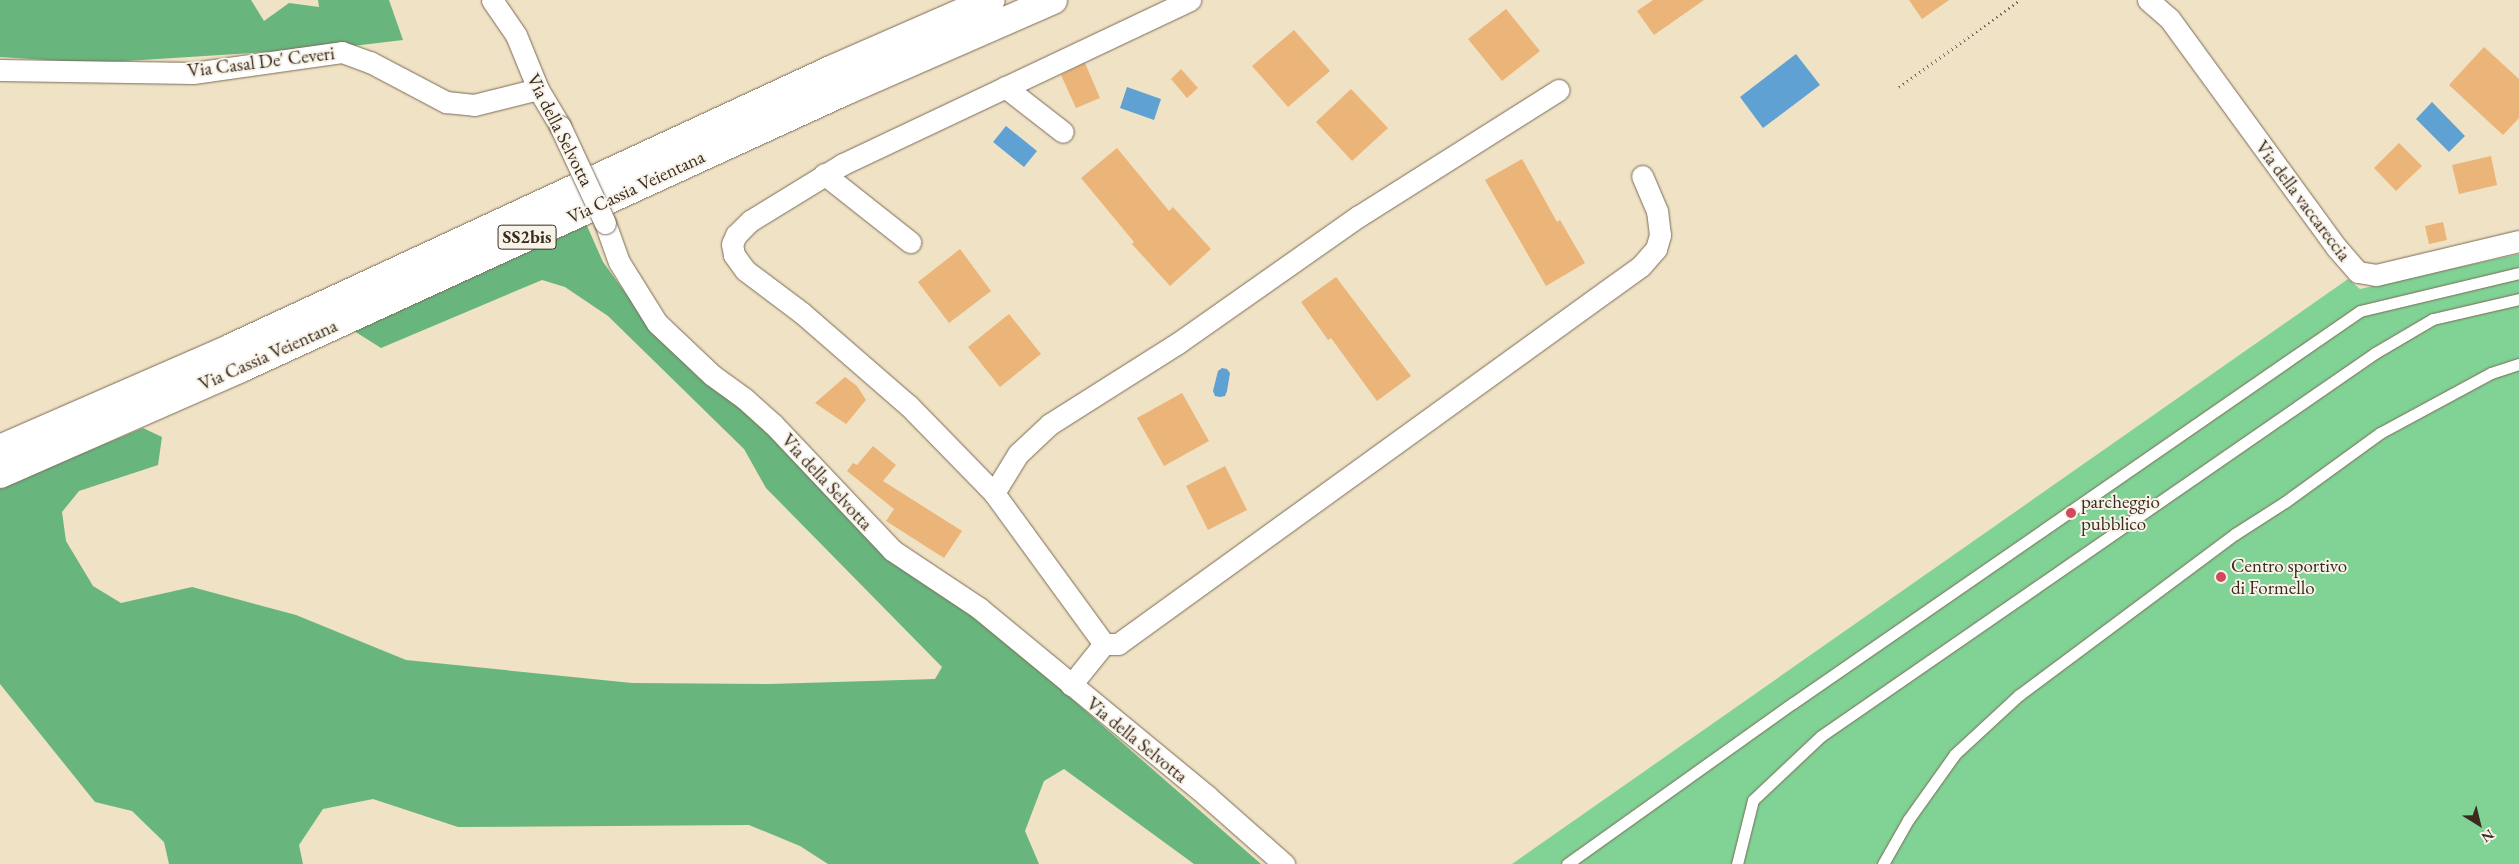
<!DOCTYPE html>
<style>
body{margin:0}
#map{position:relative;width:2519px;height:864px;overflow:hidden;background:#f0e2c4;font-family:"EB Garamond",serif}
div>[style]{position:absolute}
.green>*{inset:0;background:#80d395}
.forest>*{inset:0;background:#68b57e}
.water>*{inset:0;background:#5ea1d2}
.building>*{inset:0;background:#ebb478}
.path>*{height:3px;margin-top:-1.5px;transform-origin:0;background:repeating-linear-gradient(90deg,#7a6a58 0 1px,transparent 0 5px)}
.roads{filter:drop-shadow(0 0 1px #7a6a58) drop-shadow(0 0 1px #7a6a58)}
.lane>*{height:11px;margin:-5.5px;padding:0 5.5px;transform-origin:5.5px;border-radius:5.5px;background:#fff}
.street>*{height:21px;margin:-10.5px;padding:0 10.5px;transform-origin:10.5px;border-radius:10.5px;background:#fff}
.highway>*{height:28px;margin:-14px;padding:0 14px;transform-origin:14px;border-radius:14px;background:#fff}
.bridges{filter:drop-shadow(0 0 1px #7a6a58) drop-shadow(0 0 1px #7a6a58)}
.street-bridge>*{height:21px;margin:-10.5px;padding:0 10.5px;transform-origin:10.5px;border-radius:10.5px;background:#fff}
.dots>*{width:14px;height:14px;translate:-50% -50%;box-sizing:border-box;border:2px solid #f7f3e8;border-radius:50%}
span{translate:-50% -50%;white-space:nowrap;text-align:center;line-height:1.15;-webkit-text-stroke:4px #f7f3e8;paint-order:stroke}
.shield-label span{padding:1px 4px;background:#f7f3e8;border:1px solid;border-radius:4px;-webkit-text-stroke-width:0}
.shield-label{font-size:18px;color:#3b2a1e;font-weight:700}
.street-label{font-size:19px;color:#3b2a1e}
.poi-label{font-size:19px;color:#3b2a1e}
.left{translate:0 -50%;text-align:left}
.north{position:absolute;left:2454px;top:799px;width:50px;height:50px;-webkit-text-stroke:4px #f7f3e8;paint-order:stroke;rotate:144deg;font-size:14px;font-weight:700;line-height:20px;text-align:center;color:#3b2a1e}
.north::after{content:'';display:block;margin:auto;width:18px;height:22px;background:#3b2a1e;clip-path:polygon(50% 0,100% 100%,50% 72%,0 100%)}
</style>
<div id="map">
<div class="green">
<div style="clip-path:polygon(2519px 254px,2519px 864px,1512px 864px,2348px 279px,2360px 289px)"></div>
</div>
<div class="forest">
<div style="clip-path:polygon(0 0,251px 0,264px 21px,289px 3px,319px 7px,318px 0,389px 0,403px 40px,344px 47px,94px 63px,0 57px)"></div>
<div style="clip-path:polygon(584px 219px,603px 262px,653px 331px,697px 376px,764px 423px,972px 616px,1008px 643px,1261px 864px,1194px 864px,1064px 769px,1044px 781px,1025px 831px,1039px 864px,828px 864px,800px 846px,749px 825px,458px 827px,373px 799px,323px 809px,299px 845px,303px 864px,169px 864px,164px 842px,132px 811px,95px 802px,0 684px,0 488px,143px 428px,162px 437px,158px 465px,79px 491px,62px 512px,66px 541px,93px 586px,121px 603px,192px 587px,296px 615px,406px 660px,632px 683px,770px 684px,935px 679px,942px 667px,766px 488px,744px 449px,608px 316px,565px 287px,542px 280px,381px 348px,354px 331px,377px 317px)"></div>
</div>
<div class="water">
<div style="clip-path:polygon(1796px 54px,1820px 85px,1763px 128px,1740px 97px)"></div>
<div style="clip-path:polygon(1127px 87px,1161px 99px,1154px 120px,1120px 108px)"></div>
<div style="clip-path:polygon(2432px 102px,2465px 136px,2449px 152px,2416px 119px)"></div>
<div style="clip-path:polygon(1006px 126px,1037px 151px,1024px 167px,993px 142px)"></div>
<div style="clip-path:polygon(1222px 368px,1227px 369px,1230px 373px,1227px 391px,1225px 396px,1220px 397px,1215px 396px,1213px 391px,1218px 371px)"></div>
</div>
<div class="building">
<div style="clip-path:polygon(1653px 0,1704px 0,1654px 35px,1637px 11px)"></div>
<div style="clip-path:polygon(1909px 0,1949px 0,1922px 19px)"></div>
<div style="clip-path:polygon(1506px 9px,1540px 51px,1502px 81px,1468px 39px)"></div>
<div style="clip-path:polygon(1294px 30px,1330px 71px,1288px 107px,1252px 66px)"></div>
<div style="clip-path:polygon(2484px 47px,2519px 79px,2519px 118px,2503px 135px,2449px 85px)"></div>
<div style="clip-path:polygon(1085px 63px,1100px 98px,1076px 108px,1061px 75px)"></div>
<div style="clip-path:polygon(1181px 69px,1198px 88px,1187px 98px,1171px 79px)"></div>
<div style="clip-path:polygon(1351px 89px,1388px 128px,1352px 161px,1316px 122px)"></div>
<div style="clip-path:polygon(2399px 143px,2422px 166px,2396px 191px,2374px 168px)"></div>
<div style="clip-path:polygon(1117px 148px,1169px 211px,1173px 207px,1211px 249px,1170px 286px,1132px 244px,1134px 242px,1081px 178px)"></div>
<div style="clip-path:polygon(2491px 156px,2497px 185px,2459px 194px,2452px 165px)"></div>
<div style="clip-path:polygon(1522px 159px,1557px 222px,1560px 220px,1585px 263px,1546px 286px,1485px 180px)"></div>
<div style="clip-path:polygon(2443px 222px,2447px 240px,2429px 244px,2425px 226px)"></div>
<div style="clip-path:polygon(960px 249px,991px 291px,949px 323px,918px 282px)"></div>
<div style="clip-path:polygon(1336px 277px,1411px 376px,1377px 401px,1331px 338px,1328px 340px,1301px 302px)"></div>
<div style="clip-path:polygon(1009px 314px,1041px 354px,1000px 387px,968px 347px)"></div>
<div style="clip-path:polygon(845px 377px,857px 386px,866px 400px,846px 424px,815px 403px)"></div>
<div style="clip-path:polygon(1182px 393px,1209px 441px,1164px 466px,1137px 418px)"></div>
<div style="clip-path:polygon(873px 446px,896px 465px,883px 481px,962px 531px,944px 558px,886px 521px,894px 509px,847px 471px,853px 463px,857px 465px)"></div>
<div style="clip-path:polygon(1225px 466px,1247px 510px,1208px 530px,1186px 486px)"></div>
</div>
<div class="path">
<div style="left:1899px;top:87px;width:149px;rotate:-35.7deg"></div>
</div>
<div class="roads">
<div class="lane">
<div style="left:1567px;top:864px;width:277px;rotate:-35.5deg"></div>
<div style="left:1793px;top:703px;width:689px;rotate:-34.66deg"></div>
<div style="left:2360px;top:311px;width:163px;rotate:-13.4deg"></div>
<div style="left:1737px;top:864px;width:66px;rotate:-76deg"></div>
<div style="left:1753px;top:800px;width:93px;rotate:-43.3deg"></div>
<div style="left:1821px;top:736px;width:674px;rotate:-34.66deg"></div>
<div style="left:2375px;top:353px;width:67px;rotate:-30.4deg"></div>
<div style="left:2433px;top:319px;width:88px;rotate:-13.1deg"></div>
<div style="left:1883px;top:864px;width:51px;rotate:-60.4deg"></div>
<div style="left:1908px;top:820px;width:81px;rotate:-54.5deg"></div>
<div style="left:1955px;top:754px;width:87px;rotate:-42.7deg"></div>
<div style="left:2019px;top:695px;width:269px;rotate:-36.7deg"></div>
<div style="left:2235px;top:534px;width:59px;rotate:-32.6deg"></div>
<div style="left:2285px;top:502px;width:117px;rotate:-36deg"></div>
<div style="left:2380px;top:433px;width:126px;rotate:-28.4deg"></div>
<div style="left:2491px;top:373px;width:29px;rotate:-18deg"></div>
</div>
<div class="street">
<div style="left:492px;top:0;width:42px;rotate:55.6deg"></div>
<div style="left:516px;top:35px;width:58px;rotate:67.8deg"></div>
<div style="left:538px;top:89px;width:43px;rotate:59.3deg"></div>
<div style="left:2148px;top:0;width:28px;rotate:41deg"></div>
<div style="left:2169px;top:18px;width:283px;rotate:53.9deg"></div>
<div style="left:2336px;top:247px;width:33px;rotate:49deg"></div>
<div style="left:2358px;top:272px;width:18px;rotate:9deg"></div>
<div style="left:2376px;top:275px;width:147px;rotate:-13.4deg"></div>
<div style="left:0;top:70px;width:193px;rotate:0.9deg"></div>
<div style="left:193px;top:73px;width:150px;rotate:-8deg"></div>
<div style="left:342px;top:52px;width:30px;rotate:20deg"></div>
<div style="left:370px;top:62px;width:86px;rotate:27.8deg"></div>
<div style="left:446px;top:102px;width:28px;rotate:6deg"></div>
<div style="left:474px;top:105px;width:66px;rotate:-14deg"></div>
<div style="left:1005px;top:87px;width:73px;rotate:37.8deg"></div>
<div style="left:824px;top:174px;width:110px;rotate:38.3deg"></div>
<div style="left:605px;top:223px;width:41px;rotate:70.3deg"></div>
<div style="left:619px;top:262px;width:72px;rotate:58.1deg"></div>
<div style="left:657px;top:323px;width:76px;rotate:43.4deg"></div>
<div style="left:712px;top:375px;width:41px;rotate:36deg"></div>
<div style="left:745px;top:399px;width:38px;rotate:42deg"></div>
<div style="left:773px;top:424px;width:173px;rotate:46.6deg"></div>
<div style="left:892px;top:550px;width:105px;rotate:33.7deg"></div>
<div style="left:979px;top:608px;width:296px;rotate:39.5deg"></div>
<div style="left:1207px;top:796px;width:103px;rotate:41.4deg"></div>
<div style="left:994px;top:493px;width:46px;rotate:-58.4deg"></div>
<div style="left:1018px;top:454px;width:44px;rotate:-43.2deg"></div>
<div style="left:1050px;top:424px;width:151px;rotate:-32.3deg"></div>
<div style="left:1178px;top:343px;width:221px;rotate:-35.1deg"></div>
<div style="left:1359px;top:216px;width:236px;rotate:-32.3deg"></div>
<div style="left:1104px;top:644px;width:187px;rotate:-126.1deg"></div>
<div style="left:994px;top:493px;width:122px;rotate:-134.3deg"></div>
<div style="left:909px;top:406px;width:142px;rotate:-139deg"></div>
<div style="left:802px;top:313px;width:71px;rotate:-143deg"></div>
<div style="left:745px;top:270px;width:19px;rotate:-126deg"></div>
<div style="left:734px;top:255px;width:11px;rotate:-100deg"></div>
<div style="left:732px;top:244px;width:10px;rotate:-66deg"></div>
<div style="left:736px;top:235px;width:20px;rotate:-45deg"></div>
<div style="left:750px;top:221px;width:109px;rotate:-31.5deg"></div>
<div style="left:843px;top:164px;width:384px;rotate:-25.3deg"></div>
<div style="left:1071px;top:685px;width:53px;rotate:-51.2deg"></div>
<div style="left:1104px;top:644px;width:14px"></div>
<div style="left:1118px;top:644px;width:645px;rotate:-35.86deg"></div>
<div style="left:1641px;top:266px;width:23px;rotate:-49deg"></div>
<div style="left:1656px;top:249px;width:15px;rotate:-74deg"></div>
<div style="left:1660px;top:235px;width:24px;rotate:-97deg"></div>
<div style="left:1657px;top:211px;width:38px;rotate:-113deg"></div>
</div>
<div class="highway">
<div style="left:0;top:449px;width:254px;rotate:-23.6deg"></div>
<div style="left:233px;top:347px;width:661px;rotate:-24.86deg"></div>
<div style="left:833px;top:69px;width:172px;rotate:-23.6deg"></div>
<div style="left:0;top:474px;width:261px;rotate:-23.7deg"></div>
<div style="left:239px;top:369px;width:667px;rotate:-24.64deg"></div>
<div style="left:845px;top:91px;width:227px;rotate:-23.6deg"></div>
</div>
</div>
<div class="bridges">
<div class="street-bridge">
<div style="left:560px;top:126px;width:107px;rotate:65.1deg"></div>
</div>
</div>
<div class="dots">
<div style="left:2071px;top:513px;background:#d1495b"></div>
<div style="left:2221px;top:577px;background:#d1495b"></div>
</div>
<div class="shield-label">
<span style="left:527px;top:237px">SS2bis</span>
</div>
<div class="street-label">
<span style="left:261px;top:62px;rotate:-7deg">Via Casal De' Ceveri</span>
<span style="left:560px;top:130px;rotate:63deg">Via della Selvotta</span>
<span style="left:636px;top:187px;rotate:-25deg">Via Cassia Veientana</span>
<span style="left:2303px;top:201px;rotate:53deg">Via della vaccareccia</span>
<span style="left:268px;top:355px;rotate:-24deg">Via Cassia Veientana</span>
<span style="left:827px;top:482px;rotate:47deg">Via della Selvotta</span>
<span style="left:1137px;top:740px;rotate:39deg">Via della Selvotta</span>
</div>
<div class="poi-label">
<span class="left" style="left:2081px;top:513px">parcheggio<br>pubblico</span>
<span class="left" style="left:2231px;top:577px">Centro sportivo<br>di Formello</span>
</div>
<div class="north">N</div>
</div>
